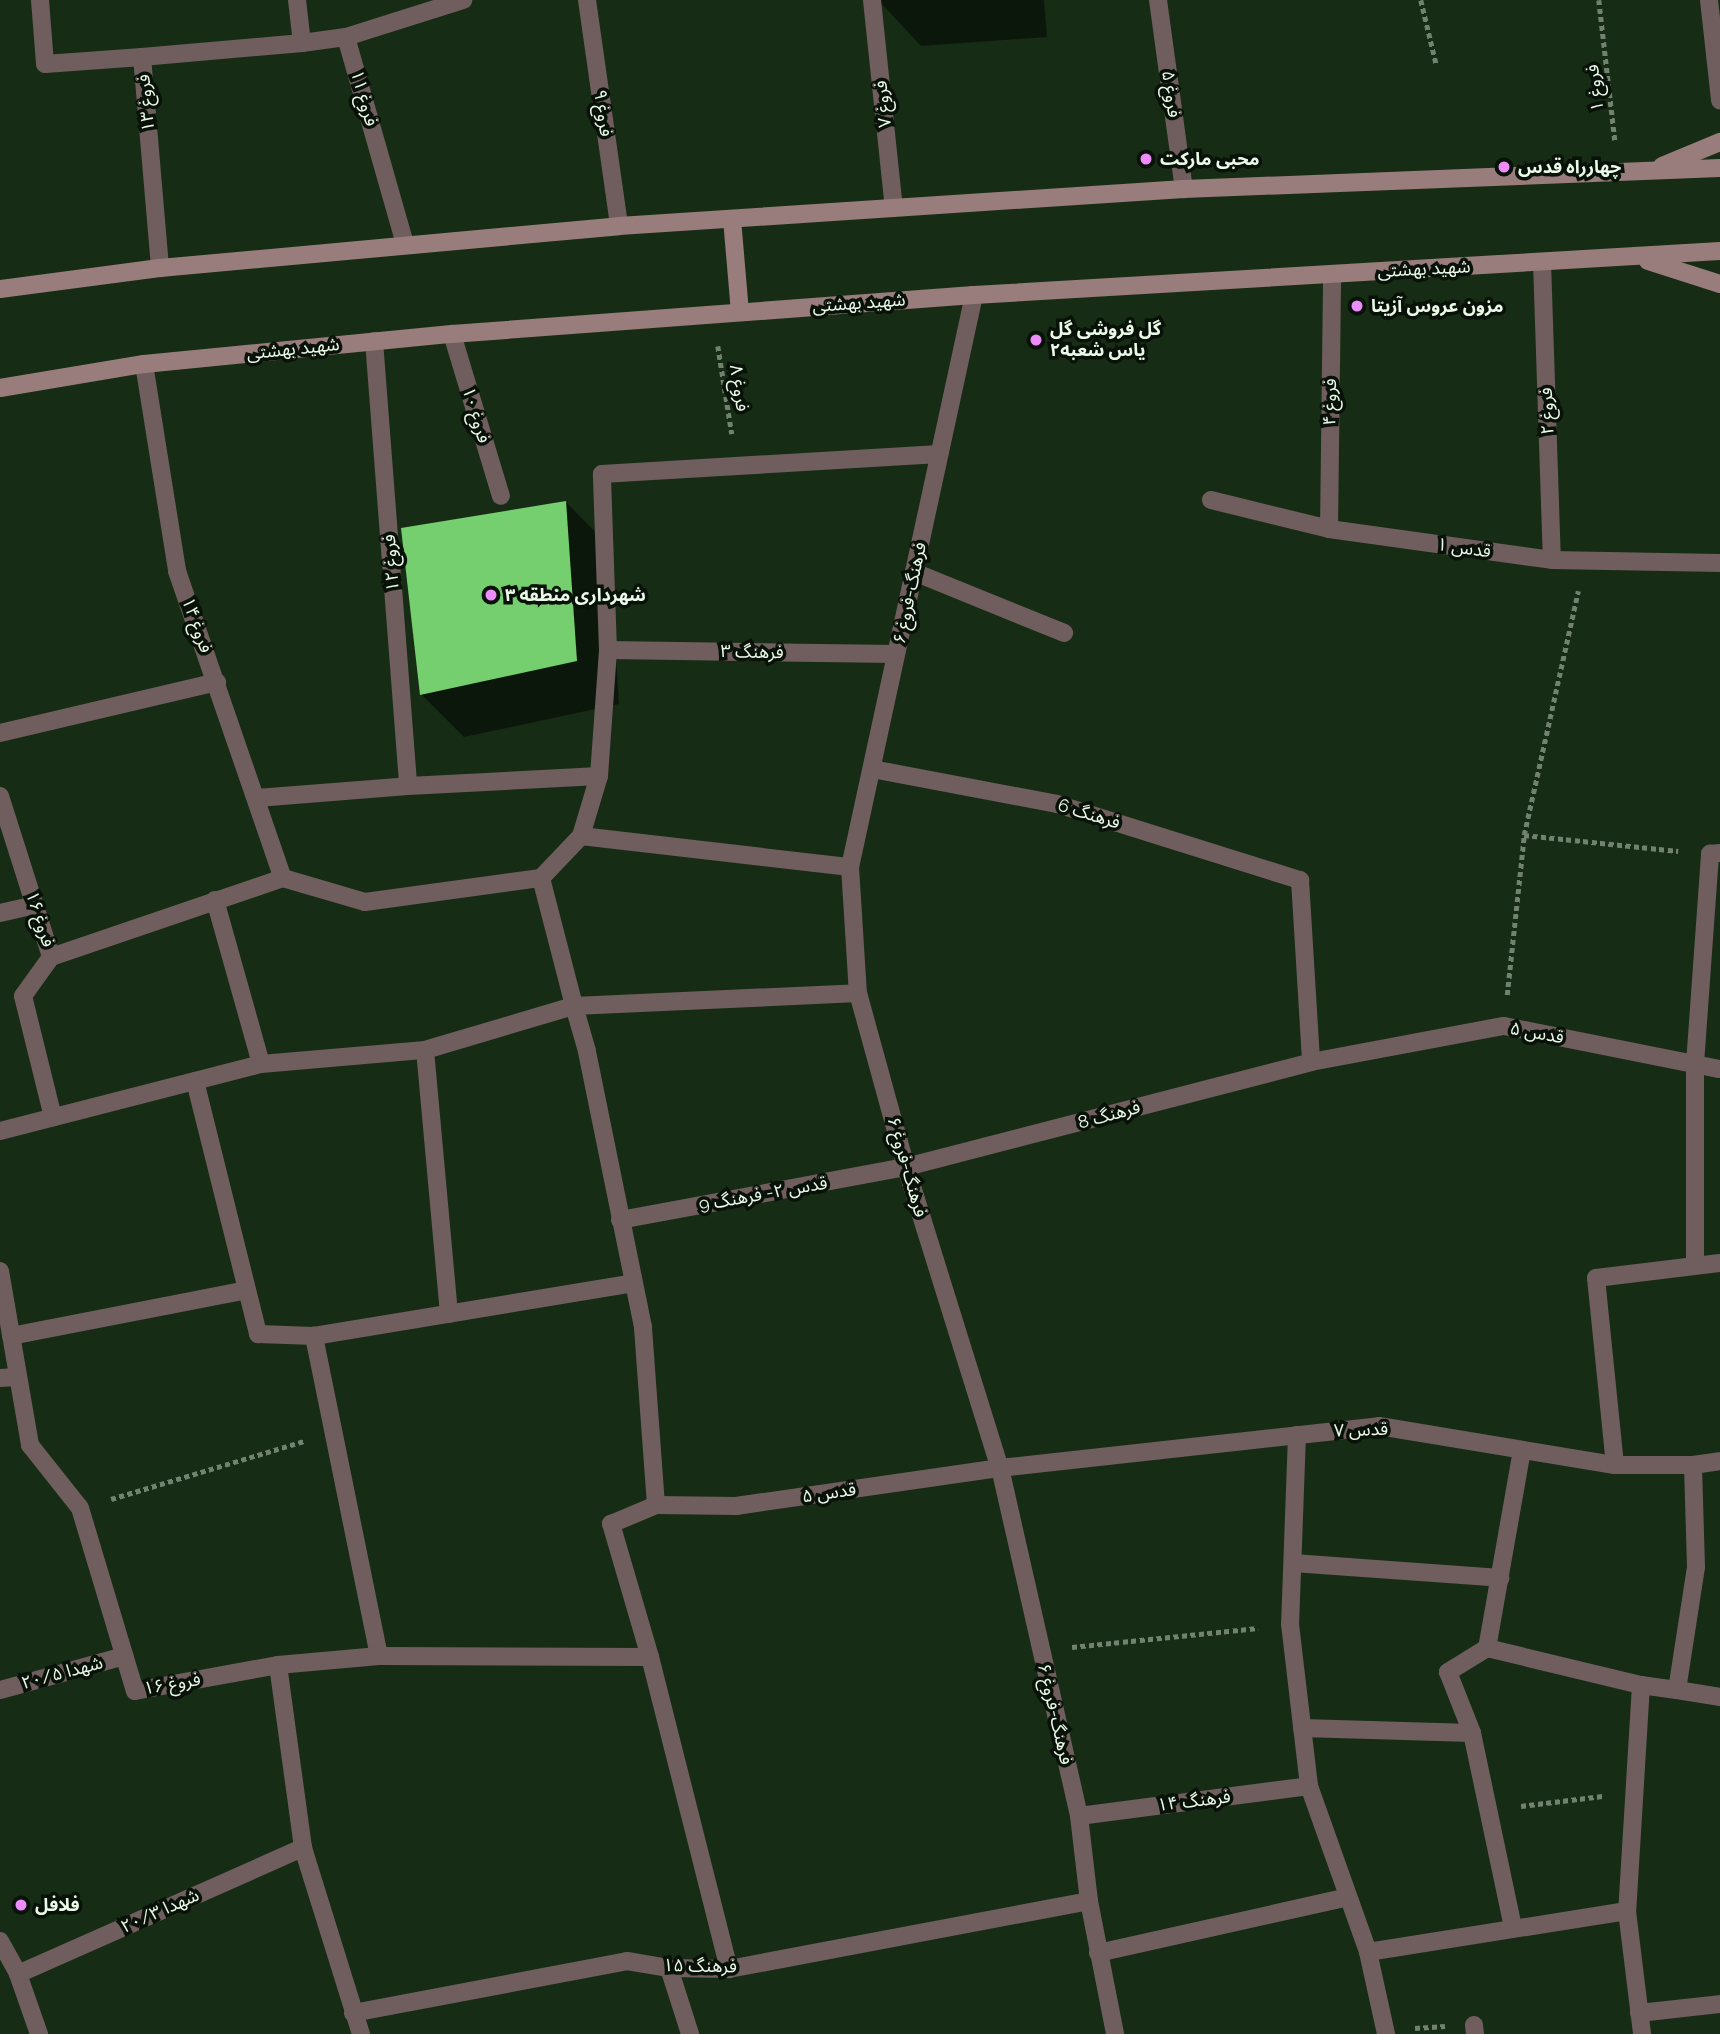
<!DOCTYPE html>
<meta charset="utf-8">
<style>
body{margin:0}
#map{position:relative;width:1720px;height:2034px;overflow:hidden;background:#172c15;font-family:Raleway,"Noto Sans Arabic",sans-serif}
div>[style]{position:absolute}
.shadow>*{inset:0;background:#0007}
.building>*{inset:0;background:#75cf6e}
.path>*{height:4.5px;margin-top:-2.25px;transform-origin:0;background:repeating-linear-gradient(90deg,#71836f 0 5px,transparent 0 8.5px)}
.service>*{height:18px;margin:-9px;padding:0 9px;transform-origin:9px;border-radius:9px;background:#6f5e5d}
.minor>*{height:18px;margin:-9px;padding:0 9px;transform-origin:9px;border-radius:9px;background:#6f5e5d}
.tertiary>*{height:18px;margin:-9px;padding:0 9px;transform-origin:9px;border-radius:9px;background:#6f5e5d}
.secondary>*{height:18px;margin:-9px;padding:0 9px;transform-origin:9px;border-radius:9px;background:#997d7c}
.dots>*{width:19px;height:19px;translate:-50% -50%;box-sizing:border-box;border:4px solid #091208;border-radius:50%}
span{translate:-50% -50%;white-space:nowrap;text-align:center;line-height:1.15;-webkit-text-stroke:7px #091208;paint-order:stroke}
.street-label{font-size:18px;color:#ebf9e9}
.poi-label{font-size:18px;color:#ebf9e9;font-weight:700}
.left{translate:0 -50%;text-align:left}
</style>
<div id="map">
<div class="shadow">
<div style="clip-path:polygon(878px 0,1044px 0,1047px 37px,921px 46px)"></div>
<div style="clip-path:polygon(566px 502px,609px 546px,619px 704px,464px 737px,421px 694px)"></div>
</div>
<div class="building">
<div style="clip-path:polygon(566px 501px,577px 661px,420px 695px,401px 528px)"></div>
</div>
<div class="path">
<div style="left:1421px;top:0;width:65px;rotate:76.6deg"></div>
<div style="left:1599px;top:0;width:141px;rotate:83.5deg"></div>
<div style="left:718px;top:346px;width:89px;rotate:81deg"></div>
<div style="left:1524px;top:835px;width:155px;rotate:5.9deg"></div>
<div style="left:1507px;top:995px;width:161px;rotate:-83.9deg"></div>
<div style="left:1524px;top:835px;width:250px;rotate:-77.5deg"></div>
<div style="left:111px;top:1499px;width:202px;rotate:-16.7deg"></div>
<div style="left:1072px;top:1647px;width:187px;rotate:-5.8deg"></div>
<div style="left:1521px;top:1806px;width:82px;rotate:-7deg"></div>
<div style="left:1415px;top:2028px;width:30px;rotate:-4deg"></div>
</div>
<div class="service">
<div style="left:608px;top:650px;width:288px;rotate:0.8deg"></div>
<div style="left:0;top:733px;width:223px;rotate:-13.2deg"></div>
<div style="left:257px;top:798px;width:151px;rotate:-4.5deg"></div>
<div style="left:408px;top:786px;width:191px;rotate:-3deg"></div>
<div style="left:541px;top:878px;width:132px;rotate:75.5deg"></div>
<div style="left:0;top:1378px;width:18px;rotate:-3deg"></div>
<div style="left:1293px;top:1563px;width:208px;rotate:4.1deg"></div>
<div style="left:1677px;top:1690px;width:44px;rotate:9.2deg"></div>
</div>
<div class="minor">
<div style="left:40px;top:0;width:64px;rotate:85.5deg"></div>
<div style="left:45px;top:64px;width:97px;rotate:-4.1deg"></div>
<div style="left:142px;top:57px;width:212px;rotate:85.1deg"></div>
<div style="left:297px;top:0;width:43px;rotate:83.4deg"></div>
<div style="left:302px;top:43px;width:44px;rotate:-7.8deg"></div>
<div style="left:346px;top:37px;width:215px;rotate:74.1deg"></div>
<div style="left:587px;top:0;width:228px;rotate:81.9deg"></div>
<div style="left:872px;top:0;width:209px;rotate:84deg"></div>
<div style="left:1158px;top:0;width:191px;rotate:82.2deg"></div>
<div style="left:1709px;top:0;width:101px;rotate:83.7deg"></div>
<div style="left:346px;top:37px;width:123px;rotate:-17.5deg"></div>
<div style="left:142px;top:57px;width:161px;rotate:-5deg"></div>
<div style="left:1542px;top:262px;width:298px;rotate:88.1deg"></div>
<div style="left:452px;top:334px;width:169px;rotate:73.2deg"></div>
<div style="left:374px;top:341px;width:446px;rotate:85.6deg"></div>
<div style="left:144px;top:364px;width:210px;rotate:80.9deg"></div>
<div style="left:177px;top:571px;width:325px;rotate:71deg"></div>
<div style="left:1211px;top:500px;width:122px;rotate:13.8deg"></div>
<div style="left:1329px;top:529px;width:225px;rotate:7.9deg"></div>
<div style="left:1552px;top:560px;width:168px;rotate:1deg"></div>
<div style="left:1329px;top:529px;width:254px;rotate:-89.3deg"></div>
<div style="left:914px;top:572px;width:162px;rotate:22.1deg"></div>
<div style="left:872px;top:769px;width:188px;rotate:10.7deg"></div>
<div style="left:1057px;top:804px;width:255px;rotate:17.4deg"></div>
<div style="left:1300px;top:880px;width:182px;rotate:86.5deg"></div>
<div style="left:0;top:796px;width:169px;rotate:72.4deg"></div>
<div style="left:51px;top:957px;width:48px;rotate:125.7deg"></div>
<div style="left:23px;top:996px;width:125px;rotate:76.1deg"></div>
<div style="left:581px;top:836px;width:63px;rotate:-73.3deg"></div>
<div style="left:599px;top:776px;width:126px;rotate:-85.9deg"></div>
<div style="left:608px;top:650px;width:176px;rotate:-92deg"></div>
<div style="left:602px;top:474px;width:338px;rotate:-3.4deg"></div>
<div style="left:215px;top:900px;width:170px;rotate:74.3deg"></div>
<div style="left:0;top:913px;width:36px;rotate:-13deg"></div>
<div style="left:51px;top:957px;width:245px;rotate:-18.8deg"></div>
<div style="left:283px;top:878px;width:85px;rotate:16.3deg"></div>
<div style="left:365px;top:902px;width:178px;rotate:-7.8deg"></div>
<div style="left:541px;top:878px;width:58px;rotate:-46.4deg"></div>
<div style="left:581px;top:836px;width:271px;rotate:6.6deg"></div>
<div style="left:425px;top:1050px;width:265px;rotate:84.8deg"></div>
<div style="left:195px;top:1081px;width:261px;rotate:76deg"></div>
<div style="left:258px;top:1334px;width:56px;rotate:2deg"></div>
<div style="left:0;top:1131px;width:269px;rotate:-14.4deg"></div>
<div style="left:261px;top:1064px;width:165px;rotate:-4.9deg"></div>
<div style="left:425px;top:1050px;width:155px;rotate:-16.5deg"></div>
<div style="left:574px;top:1006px;width:284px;rotate:-2.6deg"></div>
<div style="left:620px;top:1220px;width:291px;rotate:-10.5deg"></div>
<div style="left:906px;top:1167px;width:418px;rotate:-14.5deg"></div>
<div style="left:1311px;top:1062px;width:196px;rotate:-10.6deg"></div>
<div style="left:1504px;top:1026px;width:220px;rotate:11.3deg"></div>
<div style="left:1695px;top:1264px;width:200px;rotate:-90deg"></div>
<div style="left:1695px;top:1064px;width:211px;rotate:-85.9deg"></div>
<div style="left:1710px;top:854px;width:10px;rotate:-6deg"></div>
<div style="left:0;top:1271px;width:177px;rotate:80.2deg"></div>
<div style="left:30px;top:1445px;width:80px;rotate:51.6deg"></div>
<div style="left:80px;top:1508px;width:191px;rotate:73.3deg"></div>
<div style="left:135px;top:1691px;width:145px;rotate:-10.3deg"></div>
<div style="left:278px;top:1665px;width:185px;rotate:82.2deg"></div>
<div style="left:303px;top:1848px;width:195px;rotate:72.7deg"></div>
<div style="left:11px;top:1336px;width:240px;rotate:-11deg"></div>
<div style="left:1297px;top:1435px;width:189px;rotate:92.1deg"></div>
<div style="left:1290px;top:1624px;width:163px;rotate:83.3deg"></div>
<div style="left:1309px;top:1786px;width:176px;rotate:70.4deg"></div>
<div style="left:1368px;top:1952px;width:84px;rotate:77.6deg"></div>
<div style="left:1522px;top:1450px;width:201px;rotate:100deg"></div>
<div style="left:1487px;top:1648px;width:158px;rotate:13.5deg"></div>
<div style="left:1641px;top:1685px;width:36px;rotate:8deg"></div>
<div style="left:1677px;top:1690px;width:124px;rotate:-81.2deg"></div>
<div style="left:1696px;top:1567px;width:102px;rotate:-91.7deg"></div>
<div style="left:1615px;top:1465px;width:188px;rotate:-95.8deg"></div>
<div style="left:1596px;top:1278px;width:125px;rotate:-6.9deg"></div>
<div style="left:656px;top:1505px;width:80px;rotate:0.7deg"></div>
<div style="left:736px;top:1506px;width:267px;rotate:-8.2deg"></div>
<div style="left:1000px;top:1468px;width:381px;rotate:-6.3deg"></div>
<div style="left:1379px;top:1426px;width:239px;rotate:9.4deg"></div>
<div style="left:1615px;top:1465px;width:78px"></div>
<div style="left:1693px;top:1465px;width:27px;rotate:-8deg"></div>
<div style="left:1487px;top:1648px;width:46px;rotate:148.4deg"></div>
<div style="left:1448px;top:1672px;width:66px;rotate:68.5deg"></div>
<div style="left:1472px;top:1733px;width:199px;rotate:78.1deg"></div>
<div style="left:379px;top:1656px;width:327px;rotate:-101.5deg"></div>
<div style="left:314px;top:1336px;width:324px;rotate:-9.4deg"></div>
<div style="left:650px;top:1657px;width:322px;rotate:75.8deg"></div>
<div style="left:278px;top:1665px;width:101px;rotate:-5.1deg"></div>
<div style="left:379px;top:1656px;width:271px;rotate:0.2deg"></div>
<div style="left:650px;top:1657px;width:139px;rotate:-106.3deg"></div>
<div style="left:611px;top:1524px;width:49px;rotate:-22.9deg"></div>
<div style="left:656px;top:1505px;width:178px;rotate:-94.2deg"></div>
<div style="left:643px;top:1327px;width:282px;rotate:-101.5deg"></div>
<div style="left:587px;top:1051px;width:47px;rotate:-106.1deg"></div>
<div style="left:1641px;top:1685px;width:226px;rotate:93.5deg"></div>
<div style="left:1627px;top:1911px;width:124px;rotate:83deg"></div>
<div style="left:0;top:1690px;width:129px;rotate:-15.3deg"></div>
<div style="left:1302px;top:1728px;width:170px;rotate:1.7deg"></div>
<div style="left:1079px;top:1816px;width:232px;rotate:-7.4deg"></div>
<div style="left:1368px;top:1952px;width:262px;rotate:-9deg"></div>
<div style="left:1098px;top:1953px;width:256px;rotate:-12.6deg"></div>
<div style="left:669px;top:1968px;width:69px;rotate:72.3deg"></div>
<div style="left:18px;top:1974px;width:312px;rotate:-23.9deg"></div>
<div style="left:353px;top:2013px;width:279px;rotate:-10.7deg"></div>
<div style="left:627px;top:1961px;width:43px;rotate:9.5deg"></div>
<div style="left:669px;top:1968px;width:60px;rotate:1deg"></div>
<div style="left:729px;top:1969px;width:366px;rotate:-10.7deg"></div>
<div style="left:1639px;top:2013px;width:81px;rotate:-6.3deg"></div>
<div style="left:1474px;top:2025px;width:9px;rotate:84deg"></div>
</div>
<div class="tertiary">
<div style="left:974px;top:295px;width:585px;rotate:102.23deg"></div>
<div style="left:850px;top:867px;width:126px;rotate:86.4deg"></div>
<div style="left:858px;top:993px;width:180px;rotate:74.6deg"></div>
<div style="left:906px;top:1167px;width:315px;rotate:72.7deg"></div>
<div style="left:1000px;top:1468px;width:357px;rotate:77.2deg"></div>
<div style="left:1079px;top:1816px;width:86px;rotate:83.3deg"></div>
<div style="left:1089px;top:1901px;width:136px;rotate:78.9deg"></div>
<div style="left:0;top:1941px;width:38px;rotate:61deg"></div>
<div style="left:18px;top:1974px;width:64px;rotate:70.7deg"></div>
</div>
<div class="secondary">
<div style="left:1662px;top:166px;width:63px;rotate:-22.5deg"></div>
<div style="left:732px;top:219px;width:93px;rotate:85.1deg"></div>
<div style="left:1648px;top:261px;width:76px;rotate:17.7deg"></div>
<div style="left:0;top:289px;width:161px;rotate:-7.5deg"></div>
<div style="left:160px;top:268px;width:461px;rotate:-5.2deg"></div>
<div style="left:619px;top:226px;width:566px;rotate:-3.75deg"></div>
<div style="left:1184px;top:189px;width:536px;rotate:-2.24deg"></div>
<div style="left:0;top:388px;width:146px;rotate:-9.5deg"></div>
<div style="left:144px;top:364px;width:309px;rotate:-5.6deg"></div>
<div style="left:452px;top:334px;width:523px;rotate:-4.27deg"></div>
<div style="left:974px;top:295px;width:747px;rotate:-3.38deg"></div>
</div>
<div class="dots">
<div style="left:1146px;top:159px;background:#ec8cfa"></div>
<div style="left:1504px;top:167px;background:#ec8cfa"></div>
<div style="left:1357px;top:306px;background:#ec8cfa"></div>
<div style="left:1036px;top:340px;background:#ec8cfa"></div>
<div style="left:491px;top:595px;background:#ec8cfa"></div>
<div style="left:21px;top:1905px;background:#ec8cfa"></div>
</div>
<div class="street-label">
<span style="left:1595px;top:88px;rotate:-97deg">فروغ ۱</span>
<span style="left:1171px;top:94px;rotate:82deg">فروغ ۵</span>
<span style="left:364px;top:98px;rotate:74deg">فروغ ۱۱</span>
<span style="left:146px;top:103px;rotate:-95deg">فروغ ۱۳</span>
<span style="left:883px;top:104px;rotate:-96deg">فروغ ۷</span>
<span style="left:603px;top:113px;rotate:82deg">فروغ ۹</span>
<span style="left:1424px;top:269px;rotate:-3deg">شهید بهشتی</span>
<span style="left:859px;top:303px;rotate:-4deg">شهید بهشتی</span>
<span style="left:293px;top:349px;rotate:-6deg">شهید بهشتی</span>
<span style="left:739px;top:388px;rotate:81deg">فروغ ۸</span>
<span style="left:1330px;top:402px;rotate:-89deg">فروغ ۴</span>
<span style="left:1547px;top:411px;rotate:-92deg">فروغ ۲</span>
<span style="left:476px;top:415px;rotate:73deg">فروغ ۱۰</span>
<span style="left:1464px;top:548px;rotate:8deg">قدس ۱</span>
<span style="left:391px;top:563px;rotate:-94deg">فروغ ۱۲</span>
<span style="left:910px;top:593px;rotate:-78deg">فرهنگ-فروغ ۶</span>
<span style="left:197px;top:625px;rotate:70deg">فروغ ۱۴</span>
<span style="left:752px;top:652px;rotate:1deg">فرهنگ ۳</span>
<span style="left:1089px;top:814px;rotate:17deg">فرهنگ 6</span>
<span style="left:40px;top:919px;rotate:72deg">فروغ ۱۶</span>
<span style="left:1537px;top:1033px;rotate:10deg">قدس ۵</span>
<span style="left:1109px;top:1115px;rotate:-15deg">فرهنگ 8</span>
<span style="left:907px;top:1167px;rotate:74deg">فرهنگ-فروغ ۶</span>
<span style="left:763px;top:1194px;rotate:-10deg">قدس ۲- فرهنگ 9</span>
<span style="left:1361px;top:1430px;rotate:-2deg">قدس ۷</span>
<span style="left:829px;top:1493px;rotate:-8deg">قدس ۵</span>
<span style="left:62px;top:1673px;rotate:-15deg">شهدا ۲۰/۵</span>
<span style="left:172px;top:1684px;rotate:-10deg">فروغ ۱۶</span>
<span style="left:1055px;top:1714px;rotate:77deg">فرهنگ-فروغ ۶</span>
<span style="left:1194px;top:1801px;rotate:-7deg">فرهنگ ۱۴</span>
<span style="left:160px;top:1911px;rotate:-24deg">شهدا ۲۰/۳</span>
<span style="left:700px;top:1966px;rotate:1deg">فرهنگ ۱۵</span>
</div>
<div class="poi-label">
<span class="left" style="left:1160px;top:159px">محبی مارکت</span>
<span class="left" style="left:1518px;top:167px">چهارراه قدس</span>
<span class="left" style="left:1371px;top:306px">مزون عروس آزیتا</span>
<span class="left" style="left:1050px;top:340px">گل فروشی گل<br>یاس شعبه۲</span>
<span class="left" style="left:505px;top:595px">شهرداری منطقه ۳</span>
<span class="left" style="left:35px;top:1905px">فلافل</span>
</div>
</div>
